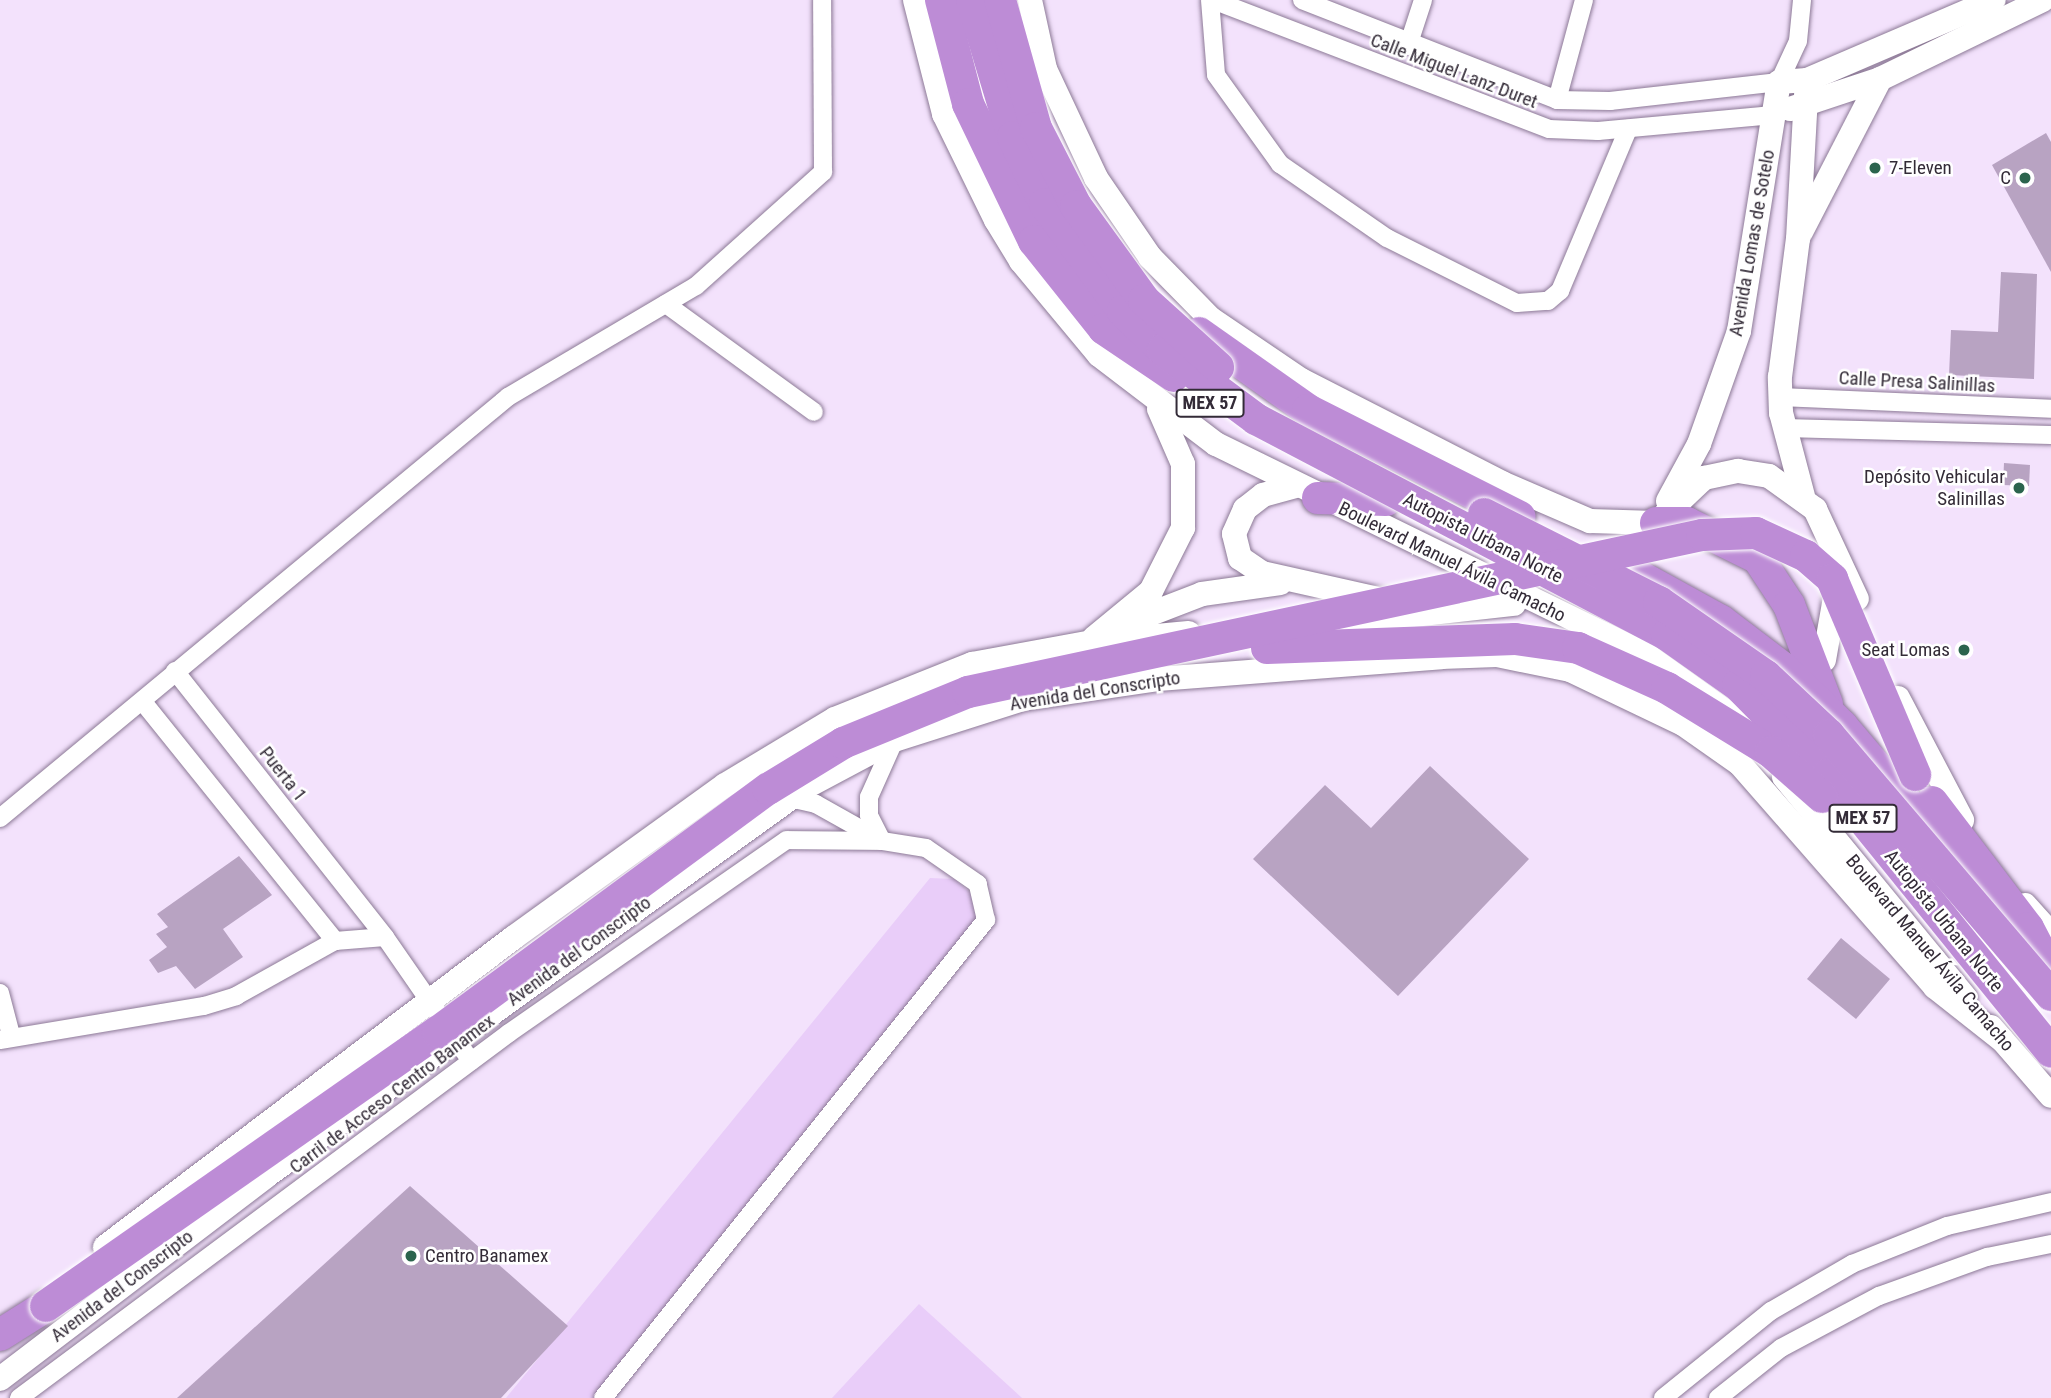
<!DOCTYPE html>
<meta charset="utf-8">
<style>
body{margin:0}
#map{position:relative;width:2051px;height:1398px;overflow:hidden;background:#f3e2fc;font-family:"Roboto Condensed",sans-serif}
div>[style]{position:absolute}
.green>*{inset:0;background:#e9cdf9}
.building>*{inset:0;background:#b8a3c2}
.roads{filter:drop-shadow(0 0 2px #8c7996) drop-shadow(0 0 2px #8c7996)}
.street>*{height:18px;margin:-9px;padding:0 9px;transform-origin:9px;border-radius:9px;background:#fff}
.secondary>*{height:24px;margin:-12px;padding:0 12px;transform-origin:12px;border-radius:12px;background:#fff}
.highway>*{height:32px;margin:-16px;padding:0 16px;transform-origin:16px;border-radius:16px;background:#bd8cd6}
.bridges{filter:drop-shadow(0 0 2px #fff) drop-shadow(0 0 2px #fff)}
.highway-bridge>*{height:32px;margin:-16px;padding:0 16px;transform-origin:16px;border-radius:16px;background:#bd8cd6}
.dots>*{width:19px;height:19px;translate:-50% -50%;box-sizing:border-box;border:4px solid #fff;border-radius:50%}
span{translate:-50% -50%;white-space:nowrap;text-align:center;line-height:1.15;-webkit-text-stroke:5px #fff;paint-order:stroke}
.shield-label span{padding:2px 5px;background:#fff;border:2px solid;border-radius:5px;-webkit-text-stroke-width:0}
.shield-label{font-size:18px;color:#332b37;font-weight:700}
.street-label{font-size:19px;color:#332b37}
.poi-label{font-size:19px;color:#332b37}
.left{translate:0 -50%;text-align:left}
.right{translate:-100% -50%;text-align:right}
</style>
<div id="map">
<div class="green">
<div style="clip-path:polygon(930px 878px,954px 879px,972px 894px,979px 924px,595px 1398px,506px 1398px)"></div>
<div style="clip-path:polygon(919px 1304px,1022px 1398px,832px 1398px)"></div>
</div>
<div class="building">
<div style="clip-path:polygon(2046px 133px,2051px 142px,2051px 272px,1992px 165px)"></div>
<div style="clip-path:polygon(2001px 272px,2037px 274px,2034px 379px,1949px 375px,1951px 330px,1998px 332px)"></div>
<div style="clip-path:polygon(2004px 463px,2030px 465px,2029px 486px,2003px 485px)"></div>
<div style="clip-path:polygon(1430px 766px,1529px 859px,1398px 996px,1253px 859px,1325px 785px,1371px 828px)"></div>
<div style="clip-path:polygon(239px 856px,272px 895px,223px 929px,243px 957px,195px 989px,176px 966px,158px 973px,149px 960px,167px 947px,156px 934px,168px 927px,157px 914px)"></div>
<div style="clip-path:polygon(1841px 938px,1890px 979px,1856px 1019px,1807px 979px)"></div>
<div style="clip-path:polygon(410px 1186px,568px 1326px,501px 1398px,177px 1398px)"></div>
</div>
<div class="roads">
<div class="street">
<div style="left:1210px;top:0;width:75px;rotate:85.4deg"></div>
<div style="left:1216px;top:75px;width:110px;rotate:54.3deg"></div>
<div style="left:1280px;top:164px;width:130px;rotate:34.7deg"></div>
<div style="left:1387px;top:238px;width:145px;rotate:26.6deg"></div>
<div style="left:1517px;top:303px;width:31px;rotate:-4deg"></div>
<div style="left:1548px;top:301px;width:16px;rotate:-40deg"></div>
<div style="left:1560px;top:291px;width:176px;rotate:-67.2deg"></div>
<div style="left:1213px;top:0;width:360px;rotate:21deg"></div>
<div style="left:1549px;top:129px;width:49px;rotate:2.3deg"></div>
<div style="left:1598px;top:131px;width:176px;rotate:-5.2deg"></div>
<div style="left:1302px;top:0;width:274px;rotate:21.4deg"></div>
<div style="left:1557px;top:100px;width:53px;rotate:1.1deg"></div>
<div style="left:1610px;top:101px;width:170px;rotate:-6.4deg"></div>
<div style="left:1779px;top:82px;width:45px;rotate:-65.1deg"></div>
<div style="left:1798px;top:41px;width:41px;rotate:-84.4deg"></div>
<div style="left:1408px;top:46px;width:48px;rotate:-71.9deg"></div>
<div style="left:1557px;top:100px;width:104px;rotate:-74.9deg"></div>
<div style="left:666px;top:304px;width:183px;rotate:36.1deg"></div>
<div style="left:1780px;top:397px;width:271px;rotate:2.5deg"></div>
<div style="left:1784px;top:428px;width:267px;rotate:1.5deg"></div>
<div style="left:175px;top:671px;width:339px;rotate:51.7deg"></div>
<div style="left:385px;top:937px;width:151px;rotate:55.3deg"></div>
<div style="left:143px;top:702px;width:307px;rotate:51.2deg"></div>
<div style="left:335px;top:941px;width:50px;rotate:-4.6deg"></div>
<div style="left:0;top:818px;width:660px;rotate:-39.65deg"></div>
<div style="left:508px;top:397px;width:218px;rotate:-30.6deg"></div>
<div style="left:696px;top:286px;width:171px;rotate:-41.9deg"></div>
<div style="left:823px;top:172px;width:172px;rotate:-90.3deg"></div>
<div style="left:882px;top:841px;width:29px;rotate:-117deg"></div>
<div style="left:869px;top:815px;width:18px;rotate:-90deg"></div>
<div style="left:869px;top:797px;width:61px;rotate:-65.9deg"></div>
<div style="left:0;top:993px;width:43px;rotate:75.3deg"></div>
<div style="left:0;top:1040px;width:207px;rotate:-9.5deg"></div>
<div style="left:204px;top:1006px;width:34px;rotate:-17deg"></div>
<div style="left:236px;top:996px;width:113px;rotate:-29.1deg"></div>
<div style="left:19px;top:1398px;width:611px;rotate:-36.68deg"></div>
<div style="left:509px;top:1033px;width:338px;rotate:-34.8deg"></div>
<div style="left:787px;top:840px;width:95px;rotate:0.6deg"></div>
<div style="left:603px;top:1398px;width:613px;rotate:-51.3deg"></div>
<div style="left:986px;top:920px;width:37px;rotate:-103deg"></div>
<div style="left:978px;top:884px;width:63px;rotate:-145.3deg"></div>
<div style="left:926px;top:848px;width:45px;rotate:-171deg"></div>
<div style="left:882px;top:841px;width:76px;rotate:-150.7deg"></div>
<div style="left:816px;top:804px;width:27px;rotate:-167deg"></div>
<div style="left:1663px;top:1398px;width:139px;rotate:-38.9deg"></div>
<div style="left:1771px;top:1311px;width:94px;rotate:-30.1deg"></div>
<div style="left:1852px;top:1264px;width:102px;rotate:-21.8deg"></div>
<div style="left:1947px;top:1226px;width:107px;rotate:-13deg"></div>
<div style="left:1718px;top:1398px;width:80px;rotate:-38.4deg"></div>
<div style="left:1781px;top:1348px;width:111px;rotate:-28deg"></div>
<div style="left:1879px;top:1296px;width:115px;rotate:-19.9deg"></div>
<div style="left:1987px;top:1257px;width:65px;rotate:-11.5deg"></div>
</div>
<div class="secondary">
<div style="left:915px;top:0;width:118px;rotate:75.7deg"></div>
<div style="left:944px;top:114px;width:118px;rotate:63.9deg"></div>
<div style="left:996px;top:220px;width:48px;rotate:58.6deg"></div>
<div style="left:1021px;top:261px;width:122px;rotate:50.3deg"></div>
<div style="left:1099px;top:355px;width:147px;rotate:37.3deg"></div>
<div style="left:1216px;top:444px;width:478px;rotate:26.1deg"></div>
<div style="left:1645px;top:654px;width:115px;rotate:35.5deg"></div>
<div style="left:1030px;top:0;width:71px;rotate:77.7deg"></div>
<div style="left:1045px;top:69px;width:120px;rotate:64.9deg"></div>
<div style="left:1096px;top:178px;width:96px;rotate:55.6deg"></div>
<div style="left:1150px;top:257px;width:87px;rotate:45.5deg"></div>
<div style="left:1211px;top:319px;width:109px;rotate:34.1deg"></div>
<div style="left:1301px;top:380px;width:226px;rotate:27.1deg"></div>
<div style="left:1502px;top:483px;width:96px;rotate:23.4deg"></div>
<div style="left:1590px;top:521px;width:66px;rotate:1.7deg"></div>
<div style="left:1790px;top:109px;width:95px;rotate:-18.4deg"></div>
<div style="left:1880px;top:79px;width:181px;rotate:-25.9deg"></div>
<div style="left:1801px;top:232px;width:172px;rotate:-62.7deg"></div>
<div style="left:1296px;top:486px;width:34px;rotate:165deg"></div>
<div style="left:1263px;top:495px;width:23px;rotate:142deg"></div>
<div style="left:1245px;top:509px;width:27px;rotate:114deg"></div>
<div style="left:1234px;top:534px;width:25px;rotate:76deg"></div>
<div style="left:1240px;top:558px;width:27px;rotate:34deg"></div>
<div style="left:1262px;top:573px;width:128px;rotate:12.6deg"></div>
<div style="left:1803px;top:496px;width:86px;rotate:-104.8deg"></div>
<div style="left:1781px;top:413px;width:36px;rotate:-92deg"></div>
<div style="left:1780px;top:377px;width:139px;rotate:-82.6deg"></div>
<div style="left:1798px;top:239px;width:159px;rotate:-86.8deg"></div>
<div style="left:1668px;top:501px;width:65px;rotate:-61.5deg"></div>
<div style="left:1699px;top:444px;width:120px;rotate:-70.5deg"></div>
<div style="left:1739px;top:331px;width:252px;rotate:-80.9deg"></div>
<div style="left:1779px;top:82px;width:28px;rotate:-4deg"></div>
<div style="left:1807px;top:80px;width:203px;rotate:-23.2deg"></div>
<div style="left:1649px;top:530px;width:76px;rotate:-43.4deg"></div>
<div style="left:1704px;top:478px;width:35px;rotate:-12deg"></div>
<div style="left:1738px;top:471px;width:31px;rotate:9deg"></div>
<div style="left:1769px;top:476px;width:57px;rotate:35.7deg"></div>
<div style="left:1815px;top:509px;width:99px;rotate:65deg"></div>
<div style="left:1127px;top:623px;width:80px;rotate:-21.1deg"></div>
<div style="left:1202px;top:594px;width:79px;rotate:-8deg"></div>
<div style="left:1341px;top:623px;width:174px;rotate:-6.3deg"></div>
<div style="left:1094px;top:638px;width:74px;rotate:-39.5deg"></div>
<div style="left:1151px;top:591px;width:71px;rotate:-63.1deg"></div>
<div style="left:1183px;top:528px;width:64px;rotate:-90deg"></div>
<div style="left:1183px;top:464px;width:60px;rotate:-113.6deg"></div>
<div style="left:1824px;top:660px;width:69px;rotate:-80deg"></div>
<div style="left:1898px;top:698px;width:138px;rotate:62.3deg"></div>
<div style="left:1784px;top:777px;width:285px;rotate:50.6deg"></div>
<div style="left:2025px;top:905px;width:39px;rotate:48deg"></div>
<div style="left:1991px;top:1027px;width:91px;rotate:49deg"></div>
<div style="left:105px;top:1247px;width:512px;rotate:-37.14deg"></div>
<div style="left:513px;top:938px;width:261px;rotate:-35.8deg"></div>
<div style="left:725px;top:785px;width:128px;rotate:-31deg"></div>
<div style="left:835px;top:719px;width:148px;rotate:-21.9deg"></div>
<div style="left:972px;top:664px;width:122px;rotate:-10.4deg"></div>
<div style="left:1092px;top:642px;width:97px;rotate:-5.3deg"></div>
<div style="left:0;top:1379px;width:335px;rotate:-37.3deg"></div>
<div style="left:266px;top:1176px;width:666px;rotate:-35.77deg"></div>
<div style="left:806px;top:787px;width:100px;rotate:-28.1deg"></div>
<div style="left:894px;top:740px;width:135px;rotate:-17.6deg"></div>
<div style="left:1023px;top:699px;width:136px;rotate:-8.4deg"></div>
<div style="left:1158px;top:679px;width:284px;rotate:-4.4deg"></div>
<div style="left:1441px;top:657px;width:56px;rotate:-2deg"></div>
<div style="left:1497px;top:655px;width:75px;rotate:11.6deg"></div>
<div style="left:1570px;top:670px;width:125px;rotate:25.5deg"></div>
<div style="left:1683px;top:724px;width:70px;rotate:35.1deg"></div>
<div style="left:1740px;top:764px;width:296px;rotate:48.8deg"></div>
<div style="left:1935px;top:987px;width:85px;rotate:38.3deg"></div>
</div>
<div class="highway">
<div style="left:966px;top:40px;width:110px;rotate:71.4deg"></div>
<div style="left:1199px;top:333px;width:133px;rotate:35.2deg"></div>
<div style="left:1308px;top:410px;width:237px;rotate:26.8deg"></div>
<div style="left:1318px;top:498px;width:68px;rotate:1.7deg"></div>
<div style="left:1656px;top:523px;width:31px"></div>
<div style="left:1687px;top:523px;width:79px;rotate:26.2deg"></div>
<div style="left:1758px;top:558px;width:56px;rotate:56.6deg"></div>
<div style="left:1789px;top:605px;width:106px;rotate:69deg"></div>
<div style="left:1639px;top:576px;width:94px;rotate:28.8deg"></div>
<div style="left:1721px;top:621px;width:78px;rotate:37.2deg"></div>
<div style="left:1783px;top:668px;width:83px;rotate:44.5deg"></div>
<div style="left:1842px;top:726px;width:145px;rotate:49.7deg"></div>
<div style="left:1932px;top:802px;width:158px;rotate:52.7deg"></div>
<div style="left:2028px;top:928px;width:50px;rotate:62.4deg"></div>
<div style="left:0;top:1335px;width:54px;rotate:-32.2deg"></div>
</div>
</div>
<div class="bridges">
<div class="highway-bridge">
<div style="left:941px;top:0;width:107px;rotate:75.4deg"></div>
<div style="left:968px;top:104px;width:152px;rotate:64.3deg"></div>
<div style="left:1034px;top:241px;width:112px;rotate:51.5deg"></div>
<div style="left:1104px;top:329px;width:84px;rotate:33.9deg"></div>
<div style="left:972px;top:0;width:143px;rotate:73.3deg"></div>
<div style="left:1013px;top:137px;width:74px;rotate:64.5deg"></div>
<div style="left:1045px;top:204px;width:132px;rotate:53.9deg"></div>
<div style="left:1123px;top:311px;width:56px;rotate:44.3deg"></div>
<div style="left:1163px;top:350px;width:116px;rotate:36.6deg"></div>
<div style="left:1256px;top:419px;width:464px;rotate:27.7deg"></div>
<div style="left:1667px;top:635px;width:87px;rotate:35.2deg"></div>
<div style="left:1738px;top:685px;width:127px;rotate:45.3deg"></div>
<div style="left:1827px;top:775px;width:356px;rotate:51deg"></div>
<div style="left:1000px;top:0;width:133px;rotate:74.3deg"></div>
<div style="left:1036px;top:128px;width:88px;rotate:62.9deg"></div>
<div style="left:1076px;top:206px;width:116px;rotate:54.1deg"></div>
<div style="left:1144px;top:300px;width:100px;rotate:42.2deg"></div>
<div style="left:1484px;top:514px;width:196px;rotate:26.7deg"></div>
<div style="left:1659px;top:602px;width:130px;rotate:34.7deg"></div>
<div style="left:1766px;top:676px;width:86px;rotate:43.1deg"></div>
<div style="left:1829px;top:735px;width:342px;rotate:49.5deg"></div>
<div style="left:1267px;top:648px;width:248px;rotate:-2.1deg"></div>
<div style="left:1515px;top:639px;width:64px;rotate:8.1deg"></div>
<div style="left:1578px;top:648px;width:98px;rotate:24.2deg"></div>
<div style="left:1667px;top:688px;width:122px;rotate:31.6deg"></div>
<div style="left:1771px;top:752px;width:68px;rotate:41.4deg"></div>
<div style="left:46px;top:1306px;width:478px;rotate:-35deg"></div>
<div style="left:438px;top:1032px;width:410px;rotate:-36.4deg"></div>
<div style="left:768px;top:789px;width:88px;rotate:-31.5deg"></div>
<div style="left:843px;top:743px;width:135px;rotate:-22.2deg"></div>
<div style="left:968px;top:692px;width:751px;rotate:-12.07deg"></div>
<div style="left:1702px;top:535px;width:54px;rotate:-2.1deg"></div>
<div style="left:1756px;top:533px;width:55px;rotate:24.7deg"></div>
<div style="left:1806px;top:556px;width:35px;rotate:41deg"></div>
<div style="left:1832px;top:579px;width:213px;rotate:67deg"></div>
</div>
</div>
<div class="dots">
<div style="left:1875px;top:168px;background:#2b644d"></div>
<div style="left:2025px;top:178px;background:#2b644d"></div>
<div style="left:2019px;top:488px;background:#2b644d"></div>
<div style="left:1964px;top:650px;background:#2b644d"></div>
<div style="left:411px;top:1256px;background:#2b644d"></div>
</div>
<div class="shield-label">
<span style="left:1210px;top:403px">MEX 57</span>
<span style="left:1863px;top:818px">MEX 57</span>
</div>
<div class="street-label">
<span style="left:1454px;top:71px;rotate:21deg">Calle Miguel Lanz Duret</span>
<span style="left:1752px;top:243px;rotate:-80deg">Avenida Lomas de Sotelo</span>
<span style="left:1917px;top:382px;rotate:3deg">Calle Presa Salinillas</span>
<span style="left:1483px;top:538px;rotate:27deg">Autopista Urbana Norte</span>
<span style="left:1452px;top:562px;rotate:26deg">Boulevard Manuel Ávila Camacho</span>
<span style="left:1095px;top:691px;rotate:-9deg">Avenida del Conscripto</span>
<span style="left:283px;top:774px;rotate:52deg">Puerta 1</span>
<span style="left:1944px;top:921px;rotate:51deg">Autopista Urbana Norte</span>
<span style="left:579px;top:951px;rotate:-36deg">Avenida del Conscripto</span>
<span style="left:1930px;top:953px;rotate:50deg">Boulevard Manuel Ávila Camacho</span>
<span style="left:392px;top:1094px;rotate:-37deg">Carril de Acceso Centro Banamex</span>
<span style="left:122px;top:1286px;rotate:-37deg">Avenida del Conscripto</span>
</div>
<div class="poi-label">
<span class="left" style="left:1889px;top:168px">7-Eleven</span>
<span class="right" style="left:2011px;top:178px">C</span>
<span class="right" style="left:2005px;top:488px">Depósito Vehicular<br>Salinillas</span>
<span class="right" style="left:1950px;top:650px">Seat Lomas</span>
<span class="left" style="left:425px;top:1256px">Centro Banamex</span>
</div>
</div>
